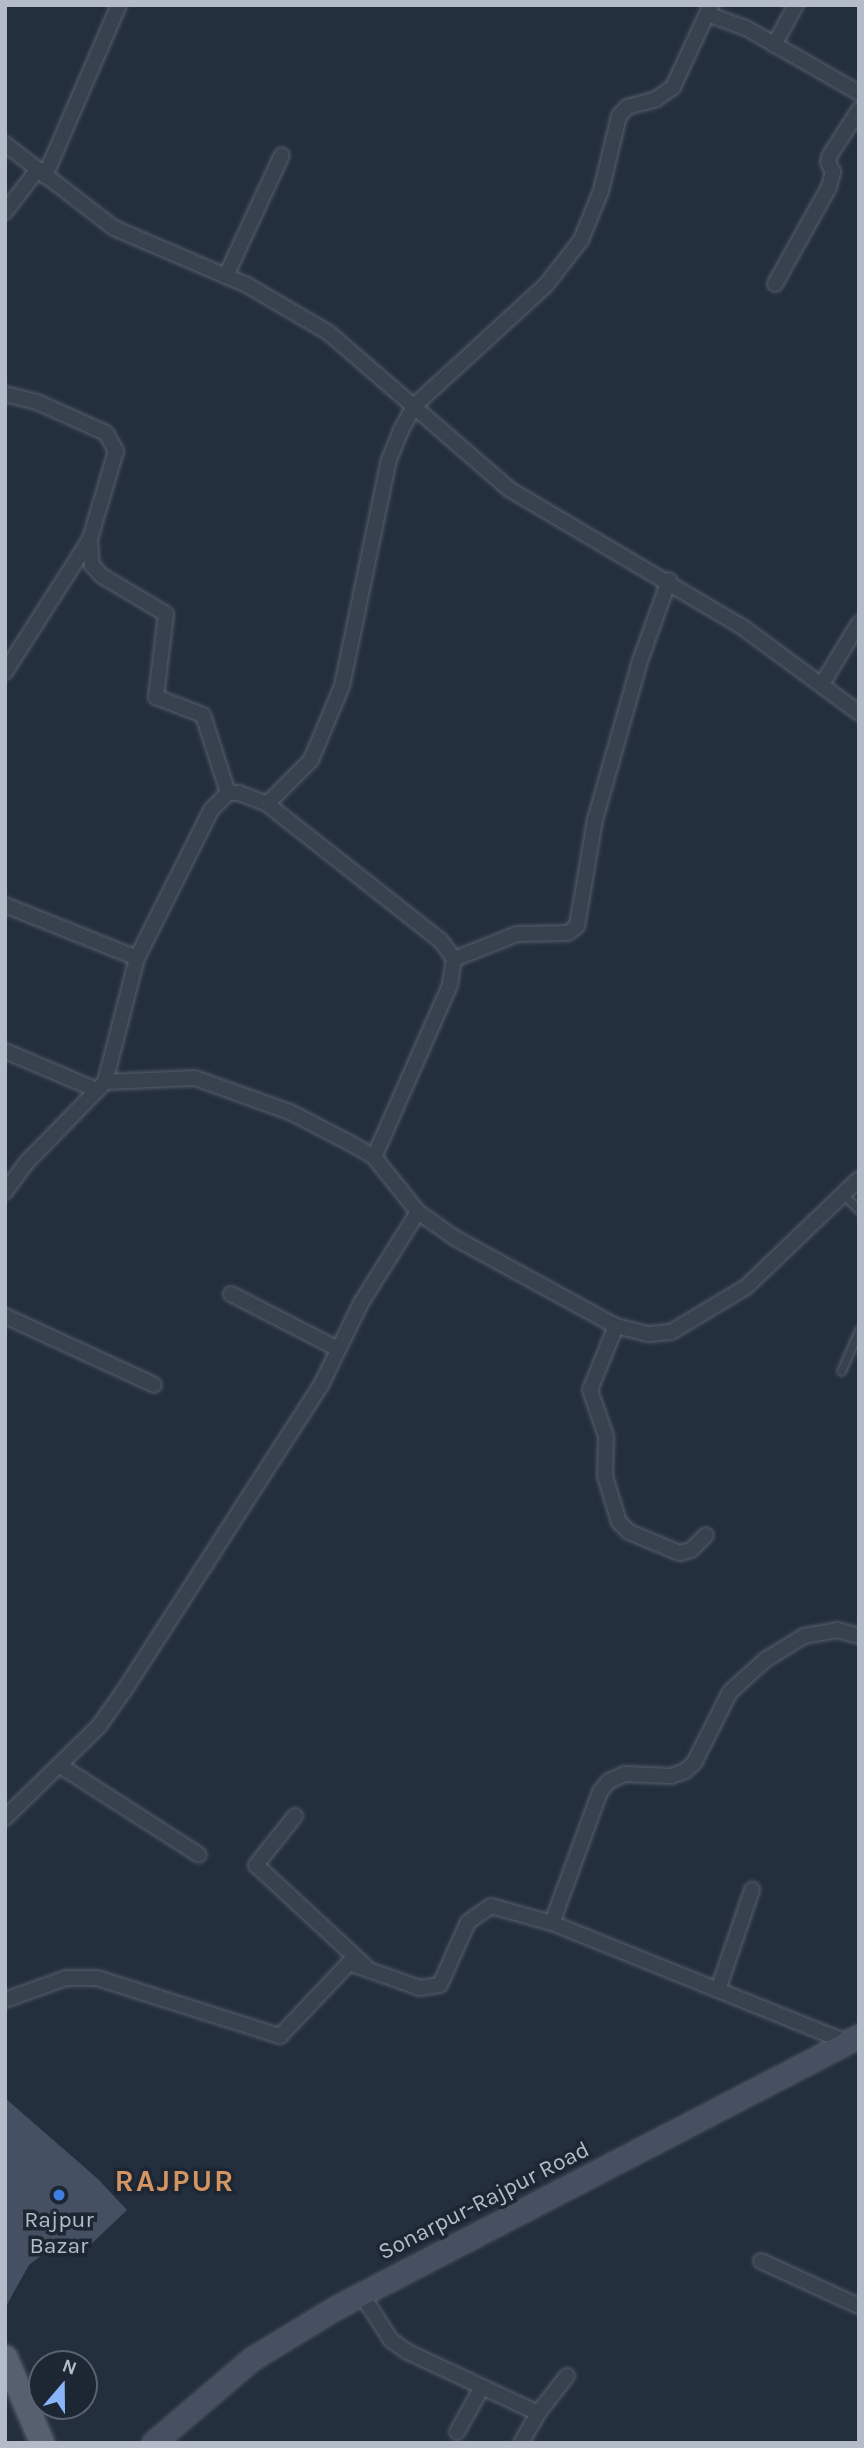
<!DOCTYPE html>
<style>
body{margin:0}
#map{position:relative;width:864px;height:2448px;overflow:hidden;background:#242f3e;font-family:Karla,sans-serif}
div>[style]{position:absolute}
.building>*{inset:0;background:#455162}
.roads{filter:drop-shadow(0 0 2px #565f6c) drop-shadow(0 0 2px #565f6c)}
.service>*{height:7px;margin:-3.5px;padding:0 3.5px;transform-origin:3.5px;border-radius:3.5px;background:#38414e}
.minor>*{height:14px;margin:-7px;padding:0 7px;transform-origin:7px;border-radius:7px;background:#38414e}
.secondary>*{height:21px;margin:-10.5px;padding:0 10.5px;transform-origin:10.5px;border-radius:10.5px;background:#465061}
.primary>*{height:23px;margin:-11.5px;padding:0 11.5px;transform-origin:11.5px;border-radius:11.5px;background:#56606e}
.dots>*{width:19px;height:19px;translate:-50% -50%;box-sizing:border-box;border:4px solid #1d2633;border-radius:50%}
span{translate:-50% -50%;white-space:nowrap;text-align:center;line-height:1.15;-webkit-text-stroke:7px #1d2633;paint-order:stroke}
.street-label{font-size:23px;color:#b4bcc9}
.poi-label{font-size:23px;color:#b4bcc9}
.district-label{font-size:30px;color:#d59563;font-weight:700;letter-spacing:2px}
.frame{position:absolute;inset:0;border:7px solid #b4bcc9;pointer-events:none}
.north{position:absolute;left:28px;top:2350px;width:70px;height:70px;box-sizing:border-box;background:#1d2633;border:2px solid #59626f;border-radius:50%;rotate:20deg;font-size:19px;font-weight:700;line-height:28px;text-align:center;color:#b4bcc9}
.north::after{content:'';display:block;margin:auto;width:24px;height:32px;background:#8ab4f8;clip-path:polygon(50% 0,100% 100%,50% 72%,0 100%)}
</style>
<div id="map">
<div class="building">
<div style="clip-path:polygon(5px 2098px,98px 2179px,127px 2210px,86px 2249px,59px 2242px,29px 2265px,5px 2308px)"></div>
</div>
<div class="roads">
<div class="service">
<div style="left:843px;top:1194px;width:23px;rotate:45deg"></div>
<div style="left:841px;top:1371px;width:45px;rotate:-66.3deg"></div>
</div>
<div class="minor">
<div style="left:710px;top:15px;width:38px;rotate:20deg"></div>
<div style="left:746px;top:28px;width:130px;rotate:29.9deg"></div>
<div style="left:774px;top:45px;width:46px;rotate:-61.2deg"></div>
<div style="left:5px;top:144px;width:138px;rotate:37.6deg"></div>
<div style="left:114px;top:228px;width:145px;rotate:23.2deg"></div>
<div style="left:247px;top:285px;width:95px;rotate:30.3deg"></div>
<div style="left:329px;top:333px;width:238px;rotate:40.9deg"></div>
<div style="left:509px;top:489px;width:269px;rotate:30.6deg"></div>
<div style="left:741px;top:626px;width:147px;rotate:36.4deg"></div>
<div style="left:45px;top:176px;width:186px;rotate:-66.6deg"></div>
<div style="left:5px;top:212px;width:54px;rotate:-52.5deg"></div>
<div style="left:226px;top:276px;width:133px;rotate:-65.2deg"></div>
<div style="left:775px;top:284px;width:111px;rotate:-60.9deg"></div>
<div style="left:829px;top:187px;width:16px;rotate:-75deg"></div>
<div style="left:833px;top:172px;width:11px;rotate:-117deg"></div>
<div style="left:828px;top:162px;width:7px;rotate:-74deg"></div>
<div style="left:830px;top:155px;width:54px;rotate:-57.2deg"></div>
<div style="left:5px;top:394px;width:33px;rotate:14deg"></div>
<div style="left:37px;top:402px;width:76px;rotate:24.2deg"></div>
<div style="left:106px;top:433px;width:21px;rotate:61deg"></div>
<div style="left:116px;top:451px;width:92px;rotate:106.5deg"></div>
<div style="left:90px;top:539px;width:158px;rotate:122.6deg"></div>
<div style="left:90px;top:539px;width:26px;rotate:86deg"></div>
<div style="left:92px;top:565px;width:15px;rotate:48deg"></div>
<div style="left:102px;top:576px;width:74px;rotate:30.7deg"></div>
<div style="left:166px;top:614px;width:84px;rotate:96.9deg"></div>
<div style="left:156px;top:697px;width:50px;rotate:21deg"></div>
<div style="left:203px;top:715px;width:82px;rotate:72.2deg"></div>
<div style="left:822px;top:684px;width:71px;rotate:-58.8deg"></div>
<div style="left:267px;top:804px;width:62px;rotate:-45deg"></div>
<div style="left:311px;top:760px;width:80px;rotate:-67.3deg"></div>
<div style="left:342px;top:686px;width:231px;rotate:-78.3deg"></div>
<div style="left:389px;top:460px;width:32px;rotate:-68deg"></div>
<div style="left:401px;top:430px;width:29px;rotate:-61deg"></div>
<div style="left:415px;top:405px;width:178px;rotate:-42.5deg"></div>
<div style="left:546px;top:285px;width:57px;rotate:-52.1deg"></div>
<div style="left:581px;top:240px;width:53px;rotate:-67.8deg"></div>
<div style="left:601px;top:191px;width:77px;rotate:-76.5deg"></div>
<div style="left:619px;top:116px;width:12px;rotate:-48deg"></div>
<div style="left:627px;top:107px;width:30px;rotate:-15deg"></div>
<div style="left:656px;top:99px;width:21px;rotate:-35deg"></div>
<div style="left:673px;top:87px;width:90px;rotate:-65.1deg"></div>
<div style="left:5px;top:905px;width:142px;rotate:21.9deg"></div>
<div style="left:454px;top:959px;width:68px;rotate:-21.6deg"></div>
<div style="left:517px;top:934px;width:51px;rotate:-1.1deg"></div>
<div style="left:568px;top:933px;width:11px;rotate:-38deg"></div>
<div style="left:577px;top:926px;width:108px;rotate:-80.4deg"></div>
<div style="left:595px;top:820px;width:162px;rotate:-74.2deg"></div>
<div style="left:639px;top:664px;width:89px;rotate:-70.3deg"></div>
<div style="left:5px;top:1051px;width:100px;rotate:23deg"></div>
<div style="left:105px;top:1082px;width:128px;rotate:-75.5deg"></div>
<div style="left:137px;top:958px;width:165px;rotate:-63.4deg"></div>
<div style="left:211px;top:810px;width:24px;rotate:-45deg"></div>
<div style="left:228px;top:793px;width:11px"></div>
<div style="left:239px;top:793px;width:30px;rotate:21deg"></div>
<div style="left:267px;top:804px;width:221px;rotate:38.2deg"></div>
<div style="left:441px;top:941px;width:22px;rotate:54deg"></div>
<div style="left:454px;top:959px;width:26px;rotate:99deg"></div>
<div style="left:450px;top:985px;width:188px;rotate:113.8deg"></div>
<div style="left:5px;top:1192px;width:37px;rotate:-54deg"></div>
<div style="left:27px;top:1162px;width:112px;rotate:-45.7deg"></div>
<div style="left:105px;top:1082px;width:90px;rotate:-2.5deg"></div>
<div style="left:195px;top:1078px;width:101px;rotate:19.7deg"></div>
<div style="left:290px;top:1112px;width:68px;rotate:27.3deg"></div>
<div style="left:350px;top:1143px;width:28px;rotate:30deg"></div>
<div style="left:374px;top:1157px;width:70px;rotate:51.3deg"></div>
<div style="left:418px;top:1212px;width:107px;rotate:122.1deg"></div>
<div style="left:361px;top:1303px;width:91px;rotate:116deg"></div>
<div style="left:321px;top:1385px;width:365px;rotate:122.8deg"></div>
<div style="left:123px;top:1692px;width:42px;rotate:125.2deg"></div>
<div style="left:99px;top:1726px;width:132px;rotate:135.6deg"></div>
<div style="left:418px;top:1212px;width:45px;rotate:35.1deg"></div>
<div style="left:455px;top:1238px;width:183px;rotate:28.7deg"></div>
<div style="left:616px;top:1326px;width:34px;rotate:14deg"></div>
<div style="left:649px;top:1334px;width:22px;rotate:-5deg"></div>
<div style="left:671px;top:1332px;width:87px;rotate:-31deg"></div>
<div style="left:746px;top:1287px;width:156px;rotate:-43.7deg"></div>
<div style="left:231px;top:1294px;width:120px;rotate:27.2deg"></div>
<div style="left:5px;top:1316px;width:164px;rotate:24.8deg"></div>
<div style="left:616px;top:1326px;width:69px;rotate:112.1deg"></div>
<div style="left:590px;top:1390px;width:49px;rotate:70.8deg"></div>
<div style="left:606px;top:1436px;width:40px;rotate:91.4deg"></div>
<div style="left:605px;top:1476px;width:48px;rotate:73.1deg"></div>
<div style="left:619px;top:1522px;width:14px;rotate:45deg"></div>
<div style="left:629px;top:1532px;width:55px;rotate:22.4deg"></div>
<div style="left:680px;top:1553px;width:11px;rotate:-15deg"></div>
<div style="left:691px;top:1550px;width:21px;rotate:-45deg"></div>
<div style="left:59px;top:1765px;width:166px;rotate:32.7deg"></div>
<div style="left:295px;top:1816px;width:63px;rotate:128.5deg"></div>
<div style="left:256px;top:1865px;width:149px;rotate:42.8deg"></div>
<div style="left:552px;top:1923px;width:140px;rotate:-69.9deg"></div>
<div style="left:600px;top:1792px;width:14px;rotate:-51deg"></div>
<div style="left:609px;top:1781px;width:17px;rotate:-24deg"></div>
<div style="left:625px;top:1774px;width:46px;rotate:2.5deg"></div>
<div style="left:671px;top:1776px;width:15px;rotate:-20deg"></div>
<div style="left:685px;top:1771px;width:12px;rotate:-42deg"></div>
<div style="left:694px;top:1763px;width:80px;rotate:-63.1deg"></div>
<div style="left:730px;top:1692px;width:47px;rotate:-42.4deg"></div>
<div style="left:765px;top:1660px;width:46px;rotate:-31.6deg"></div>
<div style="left:804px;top:1636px;width:34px;rotate:-10deg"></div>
<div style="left:837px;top:1630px;width:23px;rotate:15deg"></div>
<div style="left:718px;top:1990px;width:106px;rotate:-71.2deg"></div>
<div style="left:5px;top:2000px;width:65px;rotate:-19.8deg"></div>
<div style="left:66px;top:1978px;width:31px"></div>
<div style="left:97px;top:1978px;width:192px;rotate:17.6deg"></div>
<div style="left:280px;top:2036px;width:100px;rotate:-46.6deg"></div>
<div style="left:349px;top:1963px;width:75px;rotate:19.4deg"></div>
<div style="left:420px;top:1988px;width:20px;rotate:-9deg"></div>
<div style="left:440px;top:1985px;width:69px;rotate:-66deg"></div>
<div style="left:468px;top:1922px;width:28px;rotate:-35deg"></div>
<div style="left:491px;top:1906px;width:63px;rotate:15.6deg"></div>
<div style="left:552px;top:1923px;width:318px;rotate:22deg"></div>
<div style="left:761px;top:2261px;width:108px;rotate:24.7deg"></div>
<div style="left:362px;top:2295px;width:54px;rotate:57.2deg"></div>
<div style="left:391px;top:2340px;width:19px;rotate:36deg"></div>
<div style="left:406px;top:2351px;width:146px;rotate:25.2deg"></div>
<div style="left:538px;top:2413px;width:47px;rotate:-51.9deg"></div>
<div style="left:457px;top:2432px;width:49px;rotate:-60.8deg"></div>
<div style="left:521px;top:2443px;width:34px;rotate:-60deg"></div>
</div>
<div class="secondary">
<div style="left:153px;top:2443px;width:131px;rotate:-40.4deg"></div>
<div style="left:253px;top:2358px;width:98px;rotate:-31.3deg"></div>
<div style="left:337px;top:2307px;width:588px;rotate:-27.44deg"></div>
</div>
<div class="primary">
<div style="left:5px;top:2357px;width:94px;rotate:66.7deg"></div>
</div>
</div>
<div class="dots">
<div style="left:59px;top:2195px;background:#3f7fe0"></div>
</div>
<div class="street-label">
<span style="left:484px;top:2201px;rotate:-27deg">Sonarpur-Rajpur Road</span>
</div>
<div class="poi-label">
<span style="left:59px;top:2233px">Rajpur<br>Bazar</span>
</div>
<div class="district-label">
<span style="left:175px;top:2181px">RAJPUR</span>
</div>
<div class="frame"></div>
<div class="north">N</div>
</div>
